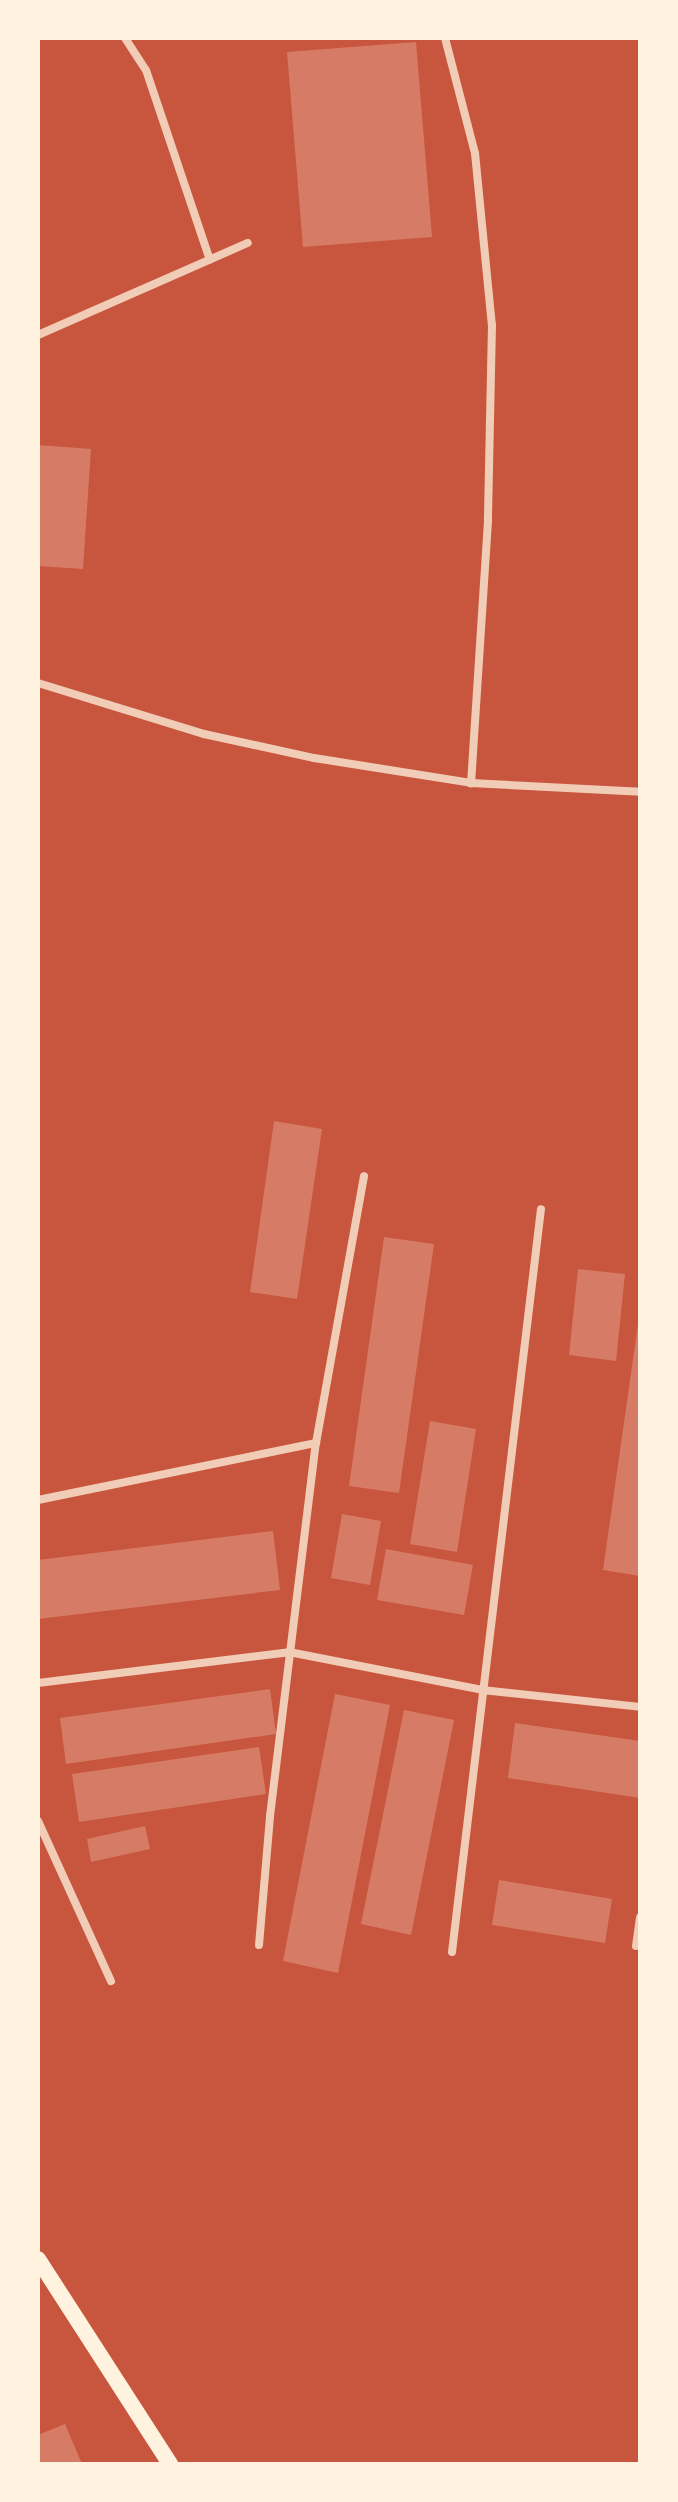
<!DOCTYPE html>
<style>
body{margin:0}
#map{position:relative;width:678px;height:2502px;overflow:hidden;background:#c8553d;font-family:"Roboto Condensed",sans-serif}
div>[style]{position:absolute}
.building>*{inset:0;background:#d67c66}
.minor>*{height:8px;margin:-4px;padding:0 4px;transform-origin:4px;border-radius:4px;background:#f1ccb7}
.secondary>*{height:16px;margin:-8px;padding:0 8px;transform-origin:8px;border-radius:8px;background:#fff3e0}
span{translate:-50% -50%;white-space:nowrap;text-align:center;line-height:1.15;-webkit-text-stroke:7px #fff3e0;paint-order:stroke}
.frame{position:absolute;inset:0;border:40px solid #fff3e0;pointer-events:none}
</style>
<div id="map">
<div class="building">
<div style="clip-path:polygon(416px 42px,432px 237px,303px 247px,287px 52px)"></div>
<div style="clip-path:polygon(38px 445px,91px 449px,83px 569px,38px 566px)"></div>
<div style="clip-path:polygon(274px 1121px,322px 1129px,297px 1299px,250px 1292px)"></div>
<div style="clip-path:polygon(384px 1237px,434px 1244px,399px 1493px,349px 1486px)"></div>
<div style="clip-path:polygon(578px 1269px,625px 1274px,616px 1361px,569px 1355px)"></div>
<div style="clip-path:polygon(638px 1324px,640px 1325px,640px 1576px,603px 1570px)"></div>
<div style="clip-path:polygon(430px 1421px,476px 1429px,457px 1552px,410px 1544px)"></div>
<div style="clip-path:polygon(342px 1514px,381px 1521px,370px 1585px,331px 1578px)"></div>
<div style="clip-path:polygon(273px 1531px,280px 1590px,38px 1619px,38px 1560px)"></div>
<div style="clip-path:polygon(386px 1549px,473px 1565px,464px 1615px,377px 1600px)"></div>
<div style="clip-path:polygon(270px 1689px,276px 1734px,66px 1764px,60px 1718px)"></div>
<div style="clip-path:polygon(335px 1694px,390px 1705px,338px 1973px,283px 1961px)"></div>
<div style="clip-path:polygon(404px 1710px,454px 1720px,411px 1935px,361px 1924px)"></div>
<div style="clip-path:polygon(515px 1723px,640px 1741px,640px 1798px,508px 1778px)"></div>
<div style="clip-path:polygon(259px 1747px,266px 1794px,79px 1822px,72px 1774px)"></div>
<div style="clip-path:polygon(145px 1826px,150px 1849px,91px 1862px,87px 1839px)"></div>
<div style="clip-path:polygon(499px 1880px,612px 1899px,605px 1943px,492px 1925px)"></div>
<div style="clip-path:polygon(65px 2424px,82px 2464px,38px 2464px,38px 2435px)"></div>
</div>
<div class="minor">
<div style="left:125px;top:38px;width:38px;rotate:57deg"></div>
<div style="left:146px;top:70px;width:200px;rotate:71.4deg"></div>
<div style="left:445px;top:38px;width:119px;rotate:75.4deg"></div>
<div style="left:475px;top:153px;width:173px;rotate:84.4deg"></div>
<div style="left:492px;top:325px;width:196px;rotate:91.2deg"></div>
<div style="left:488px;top:521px;width:263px;rotate:93.7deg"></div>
<div style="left:38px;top:335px;width:229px;rotate:-23.7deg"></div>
<div style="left:38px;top:683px;width:174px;rotate:17.1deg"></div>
<div style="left:204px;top:734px;width:113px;rotate:12.3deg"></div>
<div style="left:314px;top:758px;width:159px;rotate:9deg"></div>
<div style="left:471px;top:783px;width:169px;rotate:3deg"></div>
<div style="left:38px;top:1500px;width:284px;rotate:-11.6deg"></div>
<div style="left:38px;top:1683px;width:253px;rotate:-7deg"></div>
<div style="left:289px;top:1652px;width:197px;rotate:11.1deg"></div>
<div style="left:482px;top:1690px;width:159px;rotate:6.1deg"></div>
<div style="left:38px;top:1821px;width:176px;rotate:65.5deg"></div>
<div style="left:259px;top:1945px;width:129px;rotate:-85.1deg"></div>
<div style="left:270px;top:1816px;width:376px;rotate:-83deg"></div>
<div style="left:316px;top:1443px;width:271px;rotate:-79.8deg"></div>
<div style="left:636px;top:1946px;width:29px;rotate:-82deg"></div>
<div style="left:452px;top:1952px;width:748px;rotate:-83.17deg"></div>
</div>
<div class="secondary">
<div style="left:38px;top:2259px;width:244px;rotate:57.2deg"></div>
</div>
<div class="frame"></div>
</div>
